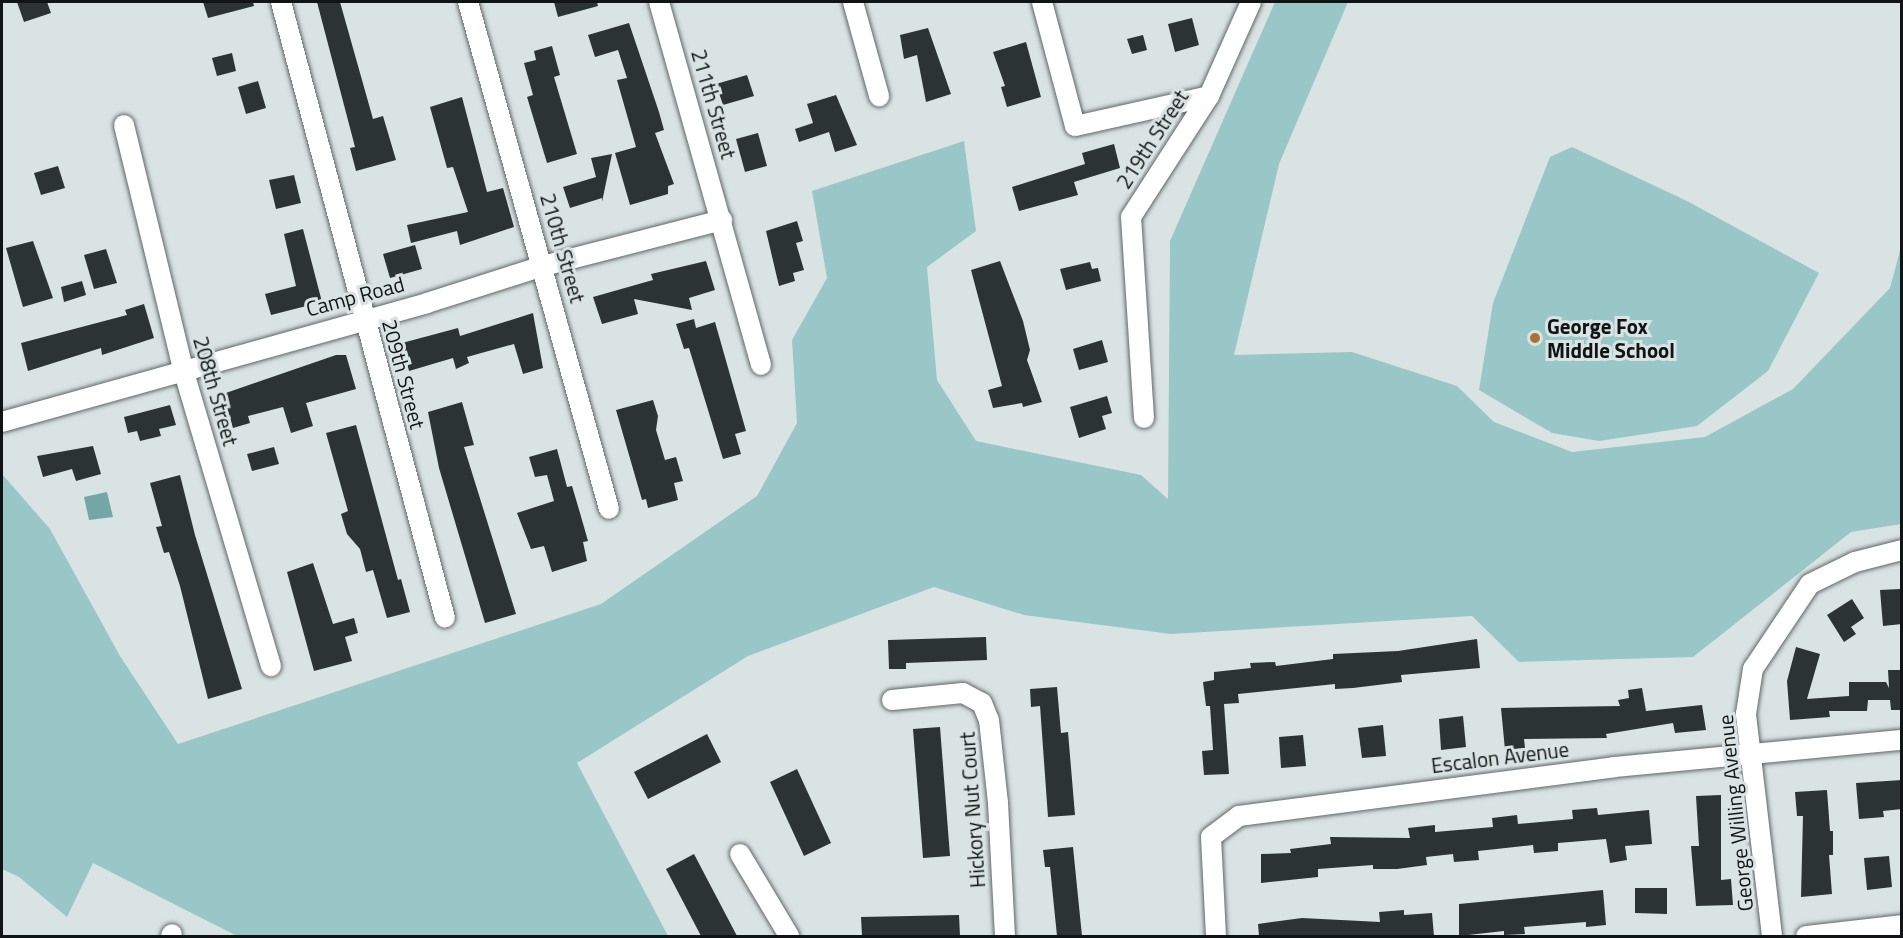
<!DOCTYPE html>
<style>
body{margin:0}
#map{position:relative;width:1903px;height:938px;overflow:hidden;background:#dae3e3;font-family:"Titillium Web",sans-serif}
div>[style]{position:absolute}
.green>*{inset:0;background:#99c6c7}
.water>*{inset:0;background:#75a6a7}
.building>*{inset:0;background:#2c3334}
.roads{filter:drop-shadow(0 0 2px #5f6767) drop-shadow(0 0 2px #5f6767)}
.street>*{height:20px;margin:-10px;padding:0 10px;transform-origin:10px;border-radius:10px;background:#fff}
.dots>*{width:16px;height:16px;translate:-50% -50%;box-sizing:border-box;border:3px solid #dae3e3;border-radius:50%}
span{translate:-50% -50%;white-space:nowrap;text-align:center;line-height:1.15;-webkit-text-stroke:6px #dae3e3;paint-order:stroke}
.street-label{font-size:21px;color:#111414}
.poi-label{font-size:21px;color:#111414;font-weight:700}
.left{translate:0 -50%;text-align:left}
.frame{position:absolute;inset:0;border:3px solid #111414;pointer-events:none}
</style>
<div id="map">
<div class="green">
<div style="clip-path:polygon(1275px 2px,1348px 2px,1279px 164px,1234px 355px,1352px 352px,1457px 386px,1494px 422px,1572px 452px,1705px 437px,1793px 389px,1890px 288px,1901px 247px,1901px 524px,1851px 532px,1693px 657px,1519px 662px,1472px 616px,1171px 634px,1024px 615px,934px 587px,748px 656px,577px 763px,668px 936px,237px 936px,93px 863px,67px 917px,19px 877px,2px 869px,2px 474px,50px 529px,120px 656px,178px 744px,601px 604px,757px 496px,797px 423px,792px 340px,827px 278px,812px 191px,964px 141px,976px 231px,927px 267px,937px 380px,976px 441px,1141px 475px,1168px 499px,1170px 241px)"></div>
<div style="clip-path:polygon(1572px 147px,1687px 201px,1819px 273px,1768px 371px,1697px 426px,1599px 441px,1552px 433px,1479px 390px,1493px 303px,1550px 157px)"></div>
</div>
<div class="water">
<div style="clip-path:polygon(107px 492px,113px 517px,89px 520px,84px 497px)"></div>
</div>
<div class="building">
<div style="clip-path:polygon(17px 2px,47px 2px,51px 13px,24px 22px)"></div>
<div style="clip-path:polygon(203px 2px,253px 2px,254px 6px,208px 18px)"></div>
<div style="clip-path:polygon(317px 2px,340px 2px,373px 119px,383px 116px,396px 160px,356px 171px,350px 148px,355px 147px)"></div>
<div style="clip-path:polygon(554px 2px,597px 2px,598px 6px,558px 17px)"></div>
<div style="clip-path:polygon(1192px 18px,1199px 45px,1175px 52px,1168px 24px)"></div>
<div style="clip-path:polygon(629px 23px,659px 112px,664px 130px,655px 133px,674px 184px,668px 186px,668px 194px,630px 205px,615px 153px,636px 147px,617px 80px,627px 78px,618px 50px,595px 57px,588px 35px)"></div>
<div style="clip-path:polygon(928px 28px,951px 94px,926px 102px,917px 55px,904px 59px,900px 35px)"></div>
<div style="clip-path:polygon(1143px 35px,1147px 50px,1132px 54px,1127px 39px)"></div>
<div style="clip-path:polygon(1026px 42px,1041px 97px,1007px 107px,1001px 87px,1005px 86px,993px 52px)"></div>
<div style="clip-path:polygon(552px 46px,560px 75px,554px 77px,577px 154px,547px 163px,527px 97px,533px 95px,524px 63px,536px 60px,534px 51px)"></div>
<div style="clip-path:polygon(232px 53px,236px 71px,217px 76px,212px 58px)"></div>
<div style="clip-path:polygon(747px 75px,754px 96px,723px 105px,716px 84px)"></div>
<div style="clip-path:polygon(258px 81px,266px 108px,246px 114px,238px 87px)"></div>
<div style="clip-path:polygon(836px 95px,857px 145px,835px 152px,829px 132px,799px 142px,795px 129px,813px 123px,807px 104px)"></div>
<div style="clip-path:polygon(462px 97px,487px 192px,503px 188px,514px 227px,460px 245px,457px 231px,411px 243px,407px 225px,468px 212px,453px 167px,447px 168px,430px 107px)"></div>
<div style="clip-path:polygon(758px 133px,767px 166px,745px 172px,736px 139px)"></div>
<div style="clip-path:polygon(1114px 144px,1120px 168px,1074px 182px,1078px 195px,1019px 211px,1012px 187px,1085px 164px,1082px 153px)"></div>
<div style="clip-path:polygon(612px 154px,602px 202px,602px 198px,570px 208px,563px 187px,596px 177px,591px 158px)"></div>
<div style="clip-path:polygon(58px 166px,65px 188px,41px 195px,34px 173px)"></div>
<div style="clip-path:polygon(294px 175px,301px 203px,276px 209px,269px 180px)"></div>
<div style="clip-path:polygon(797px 221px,803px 241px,796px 243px,804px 270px,793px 273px,795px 281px,779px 286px,766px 231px)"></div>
<div style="clip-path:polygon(303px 229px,322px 302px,271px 315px,265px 294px,296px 286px,284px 234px)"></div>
<div style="clip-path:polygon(33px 241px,53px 298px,23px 307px,6px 248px)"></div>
<div style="clip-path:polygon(415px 245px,422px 269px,390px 278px,383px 254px)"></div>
<div style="clip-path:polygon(106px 249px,117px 283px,94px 289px,84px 255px)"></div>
<div style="clip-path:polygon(706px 261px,715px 290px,689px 298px,692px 310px,634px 299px,638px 314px,602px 324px,593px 297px,653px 280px,651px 274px)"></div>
<div style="clip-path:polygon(1000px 261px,1023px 321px,1030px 350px,1027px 360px,1042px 402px,1023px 407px,1022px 403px,993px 408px,988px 390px,1002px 386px,971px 270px)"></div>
<div style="clip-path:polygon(1090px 262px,1092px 269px,1098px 268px,1101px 281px,1066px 290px,1060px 269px)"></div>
<div style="clip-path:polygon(82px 281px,86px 295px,64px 302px,61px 287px)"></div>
<div style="clip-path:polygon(144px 304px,154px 338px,102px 355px,101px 348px,28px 371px,21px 343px,127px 315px,125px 310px)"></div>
<div style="clip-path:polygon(533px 313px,543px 368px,523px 374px,514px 344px,467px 357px,469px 363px,456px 369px,453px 358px,409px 371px,402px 343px,458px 328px,460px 336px)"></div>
<div style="clip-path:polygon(694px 319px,696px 328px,715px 322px,746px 431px,735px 434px,741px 454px,723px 459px,689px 348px,684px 349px,676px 324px)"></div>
<div style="clip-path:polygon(1102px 340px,1108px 362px,1079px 370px,1073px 349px)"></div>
<div style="clip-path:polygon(336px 355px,346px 355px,356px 389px,306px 403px,313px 426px,291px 433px,283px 407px,248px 416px,250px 423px,233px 428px,223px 394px)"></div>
<div style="clip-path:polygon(1107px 396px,1112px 413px,1102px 416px,1106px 429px,1079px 438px,1070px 407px)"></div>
<div style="clip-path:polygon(653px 400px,658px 416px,656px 430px,665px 460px,676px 457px,683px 481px,674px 483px,678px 500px,648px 508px,646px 499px,642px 500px,616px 410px)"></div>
<div style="clip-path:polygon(462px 402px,474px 445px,464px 447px,516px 614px,485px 623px,439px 468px,428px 412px)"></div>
<div style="clip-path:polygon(170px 405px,176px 425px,159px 429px,161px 436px,140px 441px,137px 431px,128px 433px,124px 417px)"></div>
<div style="clip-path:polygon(356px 425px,398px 580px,401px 579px,410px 612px,387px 618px,373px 570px,366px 572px,360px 549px,347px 534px,341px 514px,348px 511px,326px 433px)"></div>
<div style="clip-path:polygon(93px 446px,101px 474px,76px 481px,72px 469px,43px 477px,37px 456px)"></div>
<div style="clip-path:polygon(274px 447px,279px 464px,252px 471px,247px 454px)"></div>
<div style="clip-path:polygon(557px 449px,567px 487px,572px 486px,580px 513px,588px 541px,583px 542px,587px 561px,552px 572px,544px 546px,531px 549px,517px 513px,554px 501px,547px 475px,535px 477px,529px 457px)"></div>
<div style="clip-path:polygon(180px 475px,195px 535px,242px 689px,208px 699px,180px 586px,169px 552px,164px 553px,156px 527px,162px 526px,150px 483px)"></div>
<div style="clip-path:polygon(313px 563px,333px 624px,354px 618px,358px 633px,345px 637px,352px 661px,314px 671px,287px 572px)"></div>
<div style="clip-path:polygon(1900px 589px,1902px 624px,1883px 626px,1880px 590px)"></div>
<div style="clip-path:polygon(1852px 599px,1864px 618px,1851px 627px,1856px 634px,1844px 642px,1827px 615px)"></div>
<div style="clip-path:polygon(986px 637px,987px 660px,906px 663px,906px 669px,889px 669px,888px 640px)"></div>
<div style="clip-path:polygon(1477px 639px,1480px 668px,1401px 675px,1402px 682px,1353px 688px,1335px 689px,1335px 684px,1238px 694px,1239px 703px,1224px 704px,1229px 774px,1204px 775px,1202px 751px,1213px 750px,1210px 706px,1206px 706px,1203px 682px,1214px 680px,1214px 672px,1251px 668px,1250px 663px,1275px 662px,1276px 666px,1333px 659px,1333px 654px,1398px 651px)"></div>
<div style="clip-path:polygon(1796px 647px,1820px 654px,1807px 699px,1849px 696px,1849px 682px,1886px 682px,1889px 688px,1888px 670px,1902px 670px,1902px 710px,1891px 710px,1890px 700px,1868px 700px,1867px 711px,1829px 711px,1830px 717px,1790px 720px,1787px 681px)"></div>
<div style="clip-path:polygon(1057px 687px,1061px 733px,1068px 732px,1075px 815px,1048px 817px,1040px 706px,1031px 707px,1030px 689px)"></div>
<div style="clip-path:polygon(1642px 688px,1646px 711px,1702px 705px,1706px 730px,1675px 733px,1673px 723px,1606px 734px,1607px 738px,1524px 739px,1525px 748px,1505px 750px,1501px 708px,1620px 706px,1618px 700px,1629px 698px,1628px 690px)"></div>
<div style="clip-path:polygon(1463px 716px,1466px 747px,1441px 750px,1439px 719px)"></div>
<div style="clip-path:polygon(1383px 725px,1386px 756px,1362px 758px,1358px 728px)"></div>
<div style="clip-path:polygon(940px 727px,950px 856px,923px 858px,913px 729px)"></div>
<div style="clip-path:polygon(707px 734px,721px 762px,648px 799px,634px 772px)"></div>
<div style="clip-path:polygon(1303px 735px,1306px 766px,1281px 768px,1279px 737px)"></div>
<div style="clip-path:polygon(797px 769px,831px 843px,804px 856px,770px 782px)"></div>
<div style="clip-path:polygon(1902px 780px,1902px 809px,1883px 811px,1884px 817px,1859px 819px,1856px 783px)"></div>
<div style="clip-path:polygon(1827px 790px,1830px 831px,1833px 831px,1833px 855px,1829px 855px,1832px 894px,1801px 897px,1803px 816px,1797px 816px,1795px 792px)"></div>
<div style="clip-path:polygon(1721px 795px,1721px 880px,1731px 879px,1733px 905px,1696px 906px,1691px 846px,1699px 846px,1696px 796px)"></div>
<div style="clip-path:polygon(1597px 808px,1598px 815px,1649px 810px,1652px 844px,1625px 846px,1627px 860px,1610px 863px,1606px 839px,1558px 843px,1558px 851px,1534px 853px,1533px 845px,1478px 851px,1479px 860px,1454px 862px,1453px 854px,1426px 857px,1427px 865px,1397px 869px,1373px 869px,1373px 865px,1318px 869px,1318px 877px,1261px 883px,1261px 854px,1291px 853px,1290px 849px,1331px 844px,1330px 837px,1410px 838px,1408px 828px,1435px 825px,1435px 832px,1493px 827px,1492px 818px,1517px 815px,1518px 824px,1573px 819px,1572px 810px)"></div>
<div style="clip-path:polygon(1073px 847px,1082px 936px,1057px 936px,1050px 867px,1045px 867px,1043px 850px)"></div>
<div style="clip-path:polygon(694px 854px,737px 936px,701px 936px,666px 869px)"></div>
<div style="clip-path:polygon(1889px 856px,1892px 887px,1867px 890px,1864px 858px)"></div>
<div style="clip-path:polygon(1635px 888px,1667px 888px,1667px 914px,1635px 913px)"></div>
<div style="clip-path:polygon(1603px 890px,1606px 925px,1586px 927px,1586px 922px,1524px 927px,1525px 934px,1504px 935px,1504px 931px,1459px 936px,1459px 904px)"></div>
<div style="clip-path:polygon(1404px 910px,1404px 915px,1432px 913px,1434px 936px,1259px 936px,1258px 924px,1302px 918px,1380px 922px,1379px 912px)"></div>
<div style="clip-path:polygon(959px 915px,960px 936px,862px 936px,861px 917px)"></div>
</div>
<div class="roads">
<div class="street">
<div style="left:281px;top:2px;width:637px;rotate:75.09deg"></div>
<div style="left:468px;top:2px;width:526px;rotate:74.46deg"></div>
<div style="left:659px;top:2px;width:377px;rotate:74.3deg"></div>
<div style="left:853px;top:2px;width:98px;rotate:74.5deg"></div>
<div style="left:1042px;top:2px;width:128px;rotate:75.1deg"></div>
<div style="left:1075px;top:126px;width:137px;rotate:-12.6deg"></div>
<div style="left:124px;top:125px;width:251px;rotate:76.4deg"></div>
<div style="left:183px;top:369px;width:310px;rotate:73.5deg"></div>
<div style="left:1144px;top:418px;width:201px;rotate:-93.7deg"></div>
<div style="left:1131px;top:217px;width:144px;rotate:-57.2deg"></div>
<div style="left:1209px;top:96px;width:103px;rotate:-65.9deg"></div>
<div style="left:2px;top:422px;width:441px;rotate:-15.6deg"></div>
<div style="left:427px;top:303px;width:122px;rotate:-17.7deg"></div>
<div style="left:543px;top:266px;width:185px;rotate:-14.4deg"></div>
<div style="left:892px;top:700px;width:71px;rotate:-5.6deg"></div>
<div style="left:963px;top:693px;width:21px;rotate:28deg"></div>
<div style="left:982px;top:703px;width:18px;rotate:68deg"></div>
<div style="left:989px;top:720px;width:83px;rotate:83.8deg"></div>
<div style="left:998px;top:803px;width:133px;rotate:87deg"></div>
<div style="left:740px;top:854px;width:96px;rotate:59.1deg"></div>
<div style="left:171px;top:936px;width:2px;rotate:-63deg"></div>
<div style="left:1216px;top:936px;width:99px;rotate:-92.9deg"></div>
<div style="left:1211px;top:837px;width:35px;rotate:-37deg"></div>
<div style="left:1239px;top:816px;width:378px;rotate:-7.4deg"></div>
<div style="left:1614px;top:767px;width:289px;rotate:-5.4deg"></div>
<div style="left:1772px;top:936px;width:224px;rotate:-96.7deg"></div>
<div style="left:1746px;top:714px;width:46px;rotate:-81.2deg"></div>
<div style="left:1753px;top:669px;width:102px;rotate:-56.2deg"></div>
<div style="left:1810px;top:584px;width:50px;rotate:-26.1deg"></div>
<div style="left:1855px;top:562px;width:49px;rotate:-14.3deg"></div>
<div style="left:1806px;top:936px;width:97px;rotate:-6.5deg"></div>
</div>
</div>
<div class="dots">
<div style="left:1535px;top:338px;background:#ab7131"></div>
</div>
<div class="street-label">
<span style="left:714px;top:104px;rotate:74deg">211th Street</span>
<span style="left:1152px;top:139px;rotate:-57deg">219th Street</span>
<span style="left:563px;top:248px;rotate:74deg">210th Street</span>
<span style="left:355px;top:296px;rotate:-15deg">Camp Road</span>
<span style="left:404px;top:374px;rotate:75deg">209th Street</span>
<span style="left:216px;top:391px;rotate:74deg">208th Street</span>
<span style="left:1500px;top:757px;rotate:-7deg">Escalon Avenue</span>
<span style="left:972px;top:810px;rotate:-94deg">Hickory Nut Court</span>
<span style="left:1735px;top:813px;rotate:-96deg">George Willing Avenue</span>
</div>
<div class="poi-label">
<span class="left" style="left:1547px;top:338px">George Fox<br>Middle School</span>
</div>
<div class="frame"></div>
</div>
